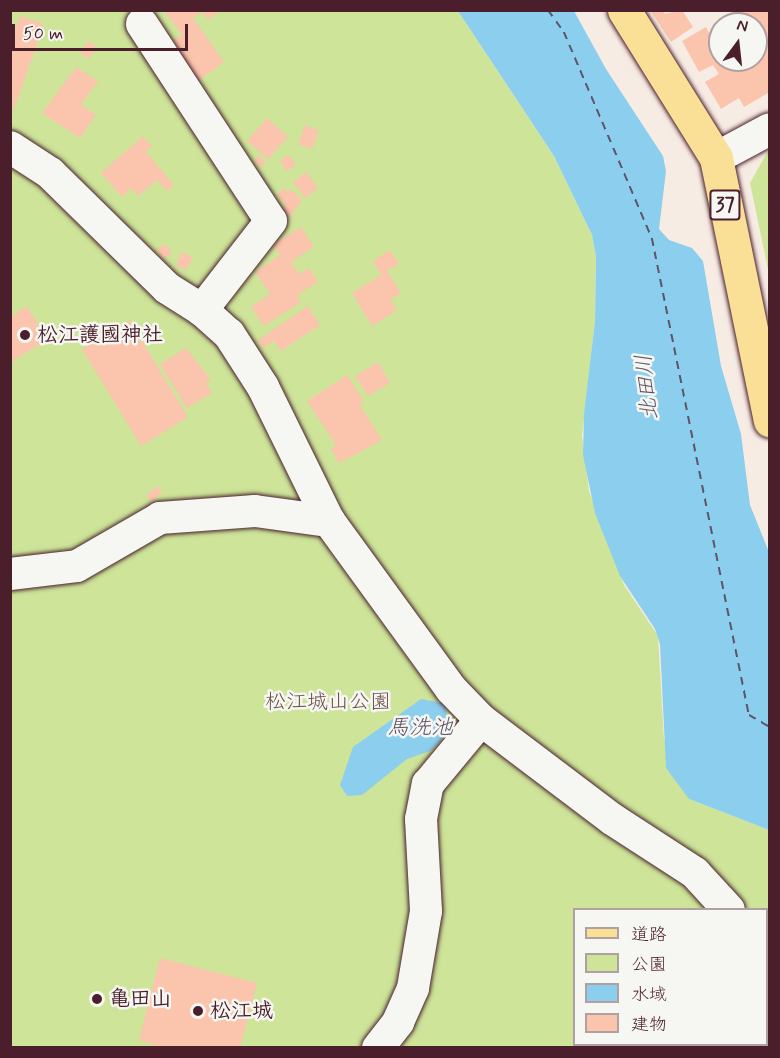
<!DOCTYPE html>
<meta charset="utf-8">
<style>
body{margin:0}
#map{position:relative;width:780px;height:1058px;overflow:hidden;background:#f7ece4;font-family:Mynerve,"Klee One",sans-serif}
div>[style]{position:absolute}
.green>*{inset:0;background:#cde499}
.water>*{inset:0;background:#8cceee}
.ferry>*{height:1.5px;margin-top:-0.75px;transform-origin:0;background:repeating-linear-gradient(90deg,#5e5466 0 8px,transparent 0 14px)}
.building>*{inset:0;background:#fac5ac}
.roads{filter:drop-shadow(0 0 2px #4a1f2b) drop-shadow(0 0 2px #4a1f2b)}
.minor>*{height:32px;margin:-16px;padding:0 16px;transform-origin:16px;border-radius:16px;background:#f6f6f2}
.major>*{height:33px;margin:-16.5px;padding:0 16.5px;transform-origin:16.5px;border-radius:16.5px;background:#fadf96}
.dots>*{width:16px;height:16px;translate:-50% -50%;box-sizing:border-box;border:3px solid #f6f6f2;border-radius:50%}
span{translate:-50% -50%;white-space:nowrap;text-align:center;line-height:1.15;-webkit-text-stroke:5px #f6f6f2;paint-order:stroke}
.shield-label span{padding:2px 4px;background:#f6f6f2;border:2px solid;border-radius:4px;-webkit-text-stroke-width:0}
.shield-label{font-size:20px;color:#4a1f2b;font-weight:700}
.poi-label{font-size:21px;color:#4a1f2b;font-weight:700}
.left{translate:0 -50%;text-align:left}
.park-label{font-size:21px;color:#6b5046}
.water-label{font-size:22px;color:#5e5466;font-style:italic}
.frame{position:absolute;inset:0;border:12px solid #4a1f2b;pointer-events:none}
.legend{position:absolute;left:573px;top:908px;width:195px;height:138px;box-sizing:border-box;background:#f6f6f2;border:2px solid #b1a0a2;margin:0;padding:8px 10px;list-style:none;font-size:18px;color:#4a1f2b}
.legend li{display:flex;align-items:center;gap:12px;height:30px}
.legend b{width:30px;border:2px solid #b1a0a2}
.north{position:absolute;left:708px;top:12px;width:60px;height:60px;box-sizing:border-box;background:#f6f6f2;border:2px solid #b1a0a2;border-radius:50%;rotate:15deg;font-size:16px;font-weight:700;line-height:24px;text-align:center;color:#4a1f2b}
.north::after{content:'';display:block;margin:auto;width:21px;height:27px;background:#4a1f2b;clip-path:polygon(50% 0,100% 100%,50% 72%,0 100%)}
.scale{position:absolute;left:12px;top:24px;width:176px;height:27px;box-sizing:border-box;border:3px solid #4a1f2b;border-top:0;padding-left:8px;font-size:18px;line-height:21px;white-space:nowrap;color:#4a1f2b;-webkit-text-stroke:4px #f6f6f2;paint-order:stroke}
</style>
<div id="map">
<div class="green">
<div style="clip-path:polygon(evenodd,10px 11px,458px 11px,554px 156px,592px 235px,596px 257px,595px 321px,582px 436px,589px 491px,624px 585px,658px 636px,664px 739px,689px 799px,769px 830px,769px 1047px,11px 1047px,10px 11px,574px 910px,766px 910px,766px 1044px,574px 1044px,574px 910px)"></div>
<div style="clip-path:polygon(769px 149px,769px 274px,750px 183px)"></div>
</div>
<div class="water">
<div style="clip-path:polygon(458px 11px,574px 11px,606px 69px,663px 156px,666px 171px,659px 229px,669px 240px,692px 248px,703px 261px,721px 366px,741px 434px,750px 505px,769px 552px,769px 830px,689px 799px,666px 768px,660px 644px,655px 629px,620px 576px,595px 513px,583px 455px,584px 414px,595px 321px,596px 257px,592px 235px,554px 156px)"></div>
<div style="clip-path:polygon(421px 699px,442px 703px,446px 709px,447px 723px,441px 741px,430px 751px,407px 759px,362px 795px,347px 796px,340px 785px,353px 747px)"></div>
</div>
<div class="ferry">
<div style="left:548px;top:10px;width:27px;rotate:54deg"></div>
<div style="left:564px;top:32px;width:224px;rotate:66.9deg"></div>
<div style="left:652px;top:238px;width:487px;rotate:78.5deg"></div>
<div style="left:749px;top:715px;width:24px;rotate:30deg"></div>
</div>
<div class="building">
<div style="clip-path:polygon(164px 10px,221px 10px,208px 20px,202px 12px,193px 18px,224px 62px,198px 81px,171px 42px,182px 35px)"></div>
<div style="clip-path:polygon(650px 10px,662px 10px,665px 14px,682px 10px,693px 27px,671px 42px)"></div>
<div style="clip-path:polygon(735px 10px,770px 10px,770px 92px,744px 107px,739px 98px,721px 109px,705px 82px,719px 74px,713px 65px,699px 72px,682px 41px,706px 27px,709px 33px,720px 26px,720px 60px,756px 60px,756px 24px,720px 24px,718px 21px)"></div>
<div style="clip-path:polygon(20px 16px,44px 24px,13px 112px,10px 43px)"></div>
<div style="clip-path:polygon(88px 41px,97px 47px,89px 59px,80px 53px)"></div>
<div style="clip-path:polygon(76px 67px,98px 81px,81px 105px,96px 115px,80px 138px,42px 113px)"></div>
<div style="clip-path:polygon(267px 118px,288px 137px,268px 159px,247px 141px)"></div>
<div style="clip-path:polygon(305px 125px,319px 131px,312px 149px,298px 144px)"></div>
<div style="clip-path:polygon(143px 136px,152px 146px,146px 152px,174px 185px,167px 191px,157px 180px,138px 196px,131px 188px,122px 197px,101px 173px)"></div>
<div style="clip-path:polygon(259px 155px,266px 163px,260px 167px,254px 160px)"></div>
<div style="clip-path:polygon(289px 155px,296px 166px,286px 171px,280px 160px)"></div>
<div style="clip-path:polygon(306px 172px,318px 188px,305px 198px,293px 182px)"></div>
<div style="clip-path:polygon(284px 188px,288px 192px,291px 189px,302px 200px,290px 217px,282px 209px,286px 205px,277px 195px)"></div>
<div style="clip-path:polygon(301px 227px,314px 247px,291px 262px,299px 274px,309px 268px,318px 282px,297px 295px,301px 302px,264px 326px,251px 307px,270px 294px,255px 272px,280px 255px,273px 245px)"></div>
<div style="clip-path:polygon(166px 244px,172px 254px,163px 259px,157px 249px)"></div>
<div style="clip-path:polygon(390px 250px,399px 264px,387px 271px,401px 293px,390px 300px,397px 310px,372px 326px,352px 293px,381px 275px,373px 261px)"></div>
<div style="clip-path:polygon(182px 252px,193px 257px,186px 270px,176px 265px)"></div>
<div style="clip-path:polygon(27px 306px,39px 326px,35px 328px,43px 342px,10px 363px,10px 313px,12px 316px)"></div>
<div style="clip-path:polygon(308px 306px,320px 325px,281px 351px,274px 341px,263px 348px,258px 340px)"></div>
<div style="clip-path:polygon(129px 320px,188px 417px,141px 446px,82px 349px)"></div>
<div style="clip-path:polygon(186px 348px,211px 380px,206px 383px,212px 393px,187px 408px,160px 364px)"></div>
<div style="clip-path:polygon(378px 362px,390px 383px,368px 396px,355px 376px)"></div>
<div style="clip-path:polygon(347px 375px,364px 401px,359px 404px,382px 440px,339px 463px,331px 449px,336px 445px,307px 401px)"></div>
<div style="clip-path:polygon(157px 486px,162px 492px,151px 502px,146px 496px)"></div>
<div style="clip-path:polygon(160px 958px,257px 983px,240px 1048px,165px 1048px,139px 1040px)"></div>
</div>
<div class="roads">
<div class="minor">
<div style="left:142px;top:24px;width:235px;rotate:56.8deg"></div>
<div style="left:271px;top:221px;width:113px;rotate:127.8deg"></div>
<div style="left:10px;top:147px;width:48px;rotate:33deg"></div>
<div style="left:50px;top:173px;width:164px;rotate:44.5deg"></div>
<div style="left:167px;top:288px;width:41px;rotate:32.2deg"></div>
<div style="left:202px;top:310px;width:36px;rotate:42deg"></div>
<div style="left:229px;top:334px;width:63px;rotate:57.3deg"></div>
<div style="left:263px;top:387px;width:149px;rotate:63.8deg"></div>
<div style="left:329px;top:521px;width:208px;rotate:54deg"></div>
<div style="left:451px;top:689px;width:43px;rotate:45.9deg"></div>
<div style="left:481px;top:720px;width:164px;rotate:37.1deg"></div>
<div style="left:612px;top:819px;width:99px;rotate:33deg"></div>
<div style="left:695px;top:873px;width:50px;rotate:47.4deg"></div>
<div style="left:716px;top:158px;width:61px;rotate:-28.2deg"></div>
<div style="left:10px;top:574px;width:67px;rotate:-6.8deg"></div>
<div style="left:77px;top:566px;width:96px;rotate:-30deg"></div>
<div style="left:160px;top:518px;width:95px;rotate:-4.2deg"></div>
<div style="left:255px;top:511px;width:75px;rotate:7.7deg"></div>
<div style="left:766px;top:1003px;width:6px;rotate:45deg"></div>
<div style="left:378px;top:1048px;width:33px;rotate:-52deg"></div>
<div style="left:398px;top:1022px;width:37px;rotate:-66deg"></div>
<div style="left:413px;top:988px;width:78px;rotate:-80.4deg"></div>
<div style="left:426px;top:911px;width:92px;rotate:-93.1deg"></div>
<div style="left:421px;top:819px;width:36px;rotate:-79deg"></div>
<div style="left:428px;top:784px;width:83px;rotate:-50.4deg"></div>
</div>
<div class="major">
<div style="left:624px;top:10px;width:174px;rotate:58.1deg"></div>
<div style="left:716px;top:158px;width:268px;rotate:78.4deg"></div>
</div>
</div>
<div class="dots">
<div style="left:25px;top:335px;background:#4a1f2b"></div>
<div style="left:97px;top:999px;background:#4a1f2b"></div>
<div style="left:198px;top:1011px;background:#4a1f2b"></div>
</div>
<div class="shield-label">
<span style="left:725px;top:205px">37</span>
</div>
<div class="poi-label">
<span class="left" style="left:37px;top:335px">松江護國神社</span>
<span class="left" style="left:109px;top:999px">亀田山</span>
<span class="left" style="left:210px;top:1011px">松江城</span>
</div>
<div class="park-label">
<span style="left:328px;top:702px">松江城山公園</span>
</div>
<div class="water-label">
<span style="left:648px;top:387px;rotate:-96deg">北田川</span>
<span style="left:420px;top:729px">馬洗池</span>
</div>
<div class="frame"></div>
<ul class="legend">
<li><b style="height:8px;background:#fadf96"></b>道路</li>
<li><b style="height:16px;background:#cde499"></b>公園</li>
<li><b style="height:16px;background:#8cceee"></b>水域</li>
<li><b style="height:16px;background:#fac5ac"></b>建物</li>
</ul>
<div class="north">N</div>
<div class="scale">50 m</div>
</div>
